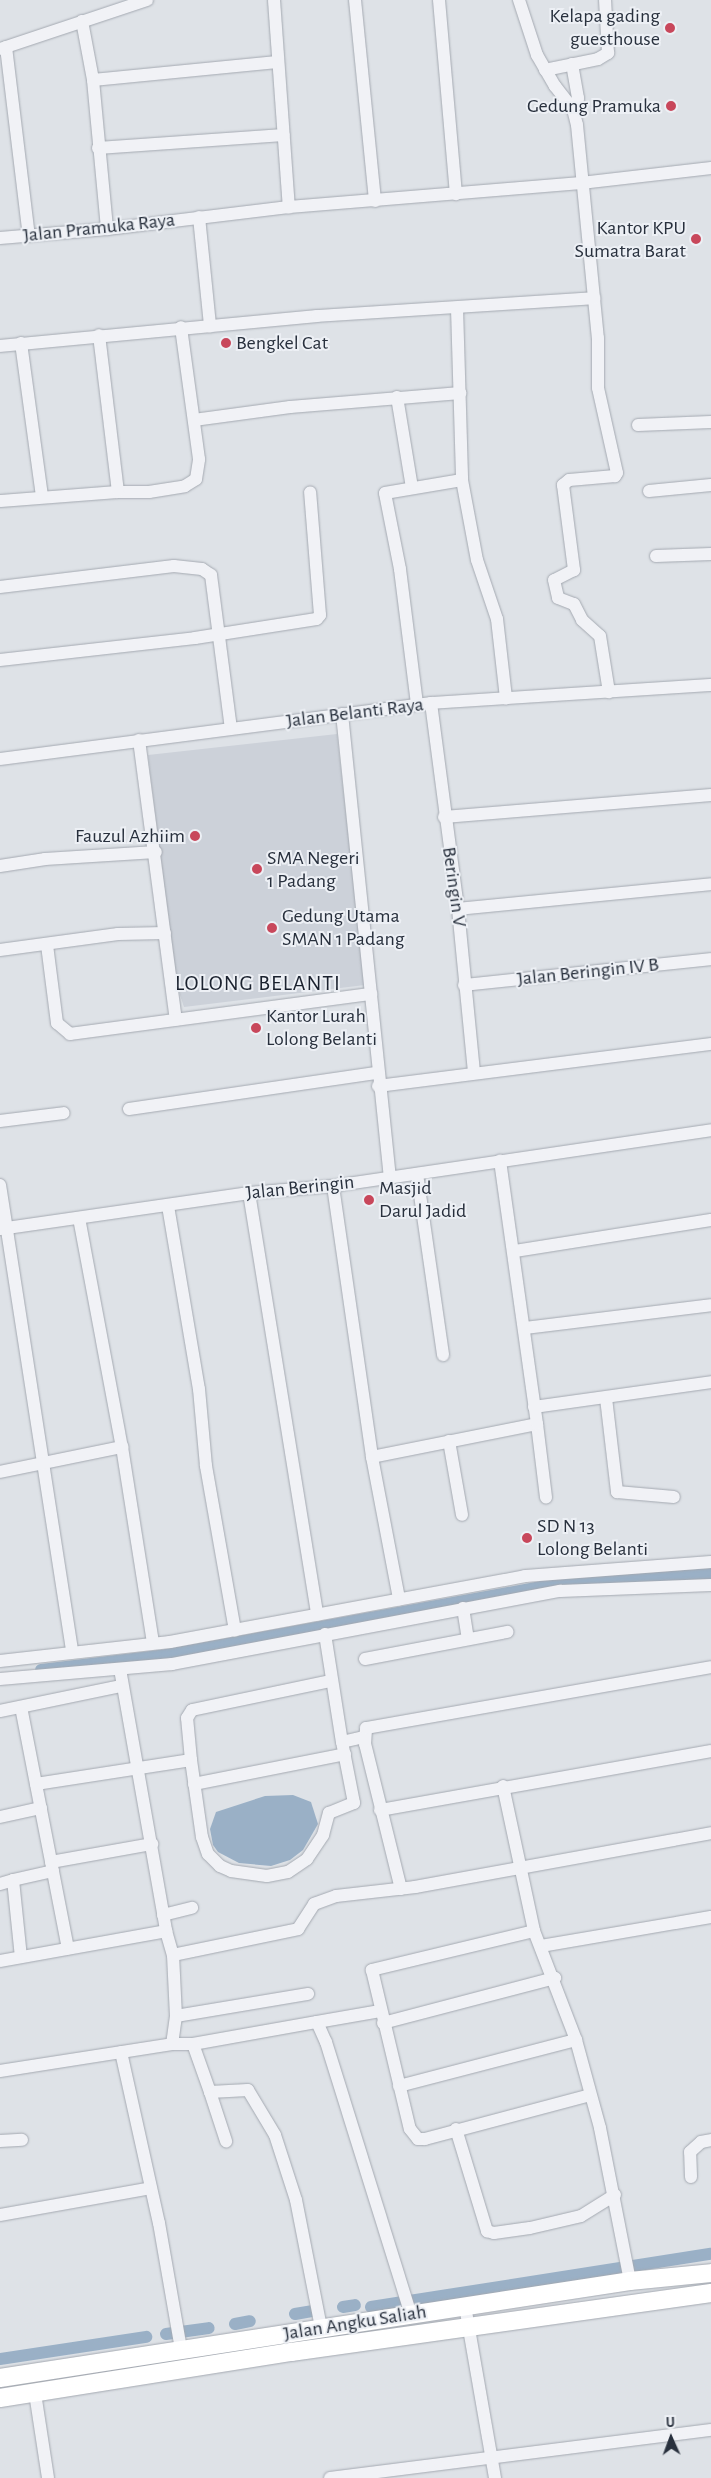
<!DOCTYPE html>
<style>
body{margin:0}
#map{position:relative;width:711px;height:2478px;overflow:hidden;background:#dee2e7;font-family:"Alegreya Sans",sans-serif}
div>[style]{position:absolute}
.built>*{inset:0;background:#ccd1d9}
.water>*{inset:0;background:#9ab0c6}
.canal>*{height:12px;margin:-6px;padding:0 6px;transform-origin:6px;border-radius:6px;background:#9ab0c6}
.roads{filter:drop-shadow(0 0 1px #a4a9b1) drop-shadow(0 0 1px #a4a9b1)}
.street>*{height:12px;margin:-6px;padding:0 6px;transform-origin:6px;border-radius:6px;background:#f1f2f6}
.secondary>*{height:18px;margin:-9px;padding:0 9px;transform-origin:9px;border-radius:9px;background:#fff}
.dots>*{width:14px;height:14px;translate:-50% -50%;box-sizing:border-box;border:2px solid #edf0f5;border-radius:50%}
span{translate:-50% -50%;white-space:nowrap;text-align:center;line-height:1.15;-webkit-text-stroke:4px #edf0f5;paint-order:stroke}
.poi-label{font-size:20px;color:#28303d}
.right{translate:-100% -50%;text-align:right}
.left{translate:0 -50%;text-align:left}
.street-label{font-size:20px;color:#28303d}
.quarter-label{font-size:22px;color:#1a212e;letter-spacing:1px}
.north{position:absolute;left:646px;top:2413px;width:50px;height:50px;-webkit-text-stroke:4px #edf0f5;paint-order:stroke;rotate:358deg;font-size:14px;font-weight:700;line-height:20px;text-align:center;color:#28303d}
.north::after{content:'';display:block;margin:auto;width:18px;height:22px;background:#28303d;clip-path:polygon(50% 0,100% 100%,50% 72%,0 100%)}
</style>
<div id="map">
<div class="built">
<div style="clip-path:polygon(337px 734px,365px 985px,184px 1007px,176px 983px,148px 755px)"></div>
</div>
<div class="water">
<div style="clip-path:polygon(293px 1795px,311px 1802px,318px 1824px,303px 1850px,290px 1860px,271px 1866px,239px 1863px,218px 1852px,213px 1845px,210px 1829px,216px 1812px,265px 1796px)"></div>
</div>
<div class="canal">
<div style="left:41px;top:1670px;width:127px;rotate:-6.8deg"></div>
<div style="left:167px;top:1655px;width:386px;rotate:-10.3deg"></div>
<div style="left:547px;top:1586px;width:164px;rotate:-4.2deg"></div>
<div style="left:343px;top:2307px;width:12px;rotate:-9deg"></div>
<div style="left:371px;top:2307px;width:344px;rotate:-8.9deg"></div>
<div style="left:295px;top:2314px;width:17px;rotate:-10deg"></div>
<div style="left:235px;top:2324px;width:15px;rotate:-11deg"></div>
<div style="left:166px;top:2334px;width:43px;rotate:-7.9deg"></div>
<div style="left:0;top:2359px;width:148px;rotate:-8.6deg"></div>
</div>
<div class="roads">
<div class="street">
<div style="left:274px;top:0;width:208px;rotate:85.9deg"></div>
<div style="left:355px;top:0;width:202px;rotate:84.3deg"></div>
<div style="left:439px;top:0;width:195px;rotate:85deg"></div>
<div style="left:519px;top:0;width:58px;rotate:71.9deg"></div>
<div style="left:537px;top:55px;width:36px;rotate:60deg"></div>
<div style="left:555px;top:86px;width:29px;rotate:52deg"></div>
<div style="left:573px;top:109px;width:16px;rotate:76deg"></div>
<div style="left:577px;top:125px;width:214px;rotate:84.4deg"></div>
<div style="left:598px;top:338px;width:50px;rotate:90deg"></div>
<div style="left:598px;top:388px;width:87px;rotate:77.4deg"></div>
<div style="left:617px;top:473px;width:4px;rotate:124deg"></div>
<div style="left:615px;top:476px;width:46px;rotate:175deg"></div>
<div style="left:569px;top:480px;width:8px;rotate:140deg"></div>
<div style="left:563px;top:485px;width:86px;rotate:82.6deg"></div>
<div style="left:574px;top:570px;width:22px;rotate:153deg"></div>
<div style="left:554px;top:580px;width:18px;rotate:77deg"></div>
<div style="left:558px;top:598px;width:17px;rotate:21deg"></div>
<div style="left:574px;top:604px;width:18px;rotate:63deg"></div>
<div style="left:582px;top:620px;width:24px;rotate:42deg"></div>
<div style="left:600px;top:636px;width:57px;rotate:80.9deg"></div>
<div style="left:82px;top:21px;width:60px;rotate:79.4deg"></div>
<div style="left:93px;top:80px;width:150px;rotate:84.6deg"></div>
<div style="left:6px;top:47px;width:190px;rotate:83.1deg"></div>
<div style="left:0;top:49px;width:155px;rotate:-18.4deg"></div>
<div style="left:572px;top:64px;width:35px;rotate:80deg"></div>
<div style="left:578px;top:98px;width:12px;rotate:114deg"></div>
<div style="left:545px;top:70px;width:54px;rotate:-11.7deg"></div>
<div style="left:598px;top:59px;width:12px;rotate:-31deg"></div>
<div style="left:608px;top:53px;width:53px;rotate:-93.2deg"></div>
<div style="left:93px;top:80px;width:185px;rotate:-5.6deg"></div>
<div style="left:98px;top:148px;width:186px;rotate:-4deg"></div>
<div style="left:199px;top:217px;width:110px;rotate:84.2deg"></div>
<div style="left:0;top:238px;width:107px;rotate:-4.8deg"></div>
<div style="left:107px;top:229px;width:183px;rotate:-6.9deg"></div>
<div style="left:289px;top:207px;width:293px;rotate:-4.7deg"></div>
<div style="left:581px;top:183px;width:131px;rotate:-6.6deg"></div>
<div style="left:457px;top:308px;width:172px;rotate:88.3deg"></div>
<div style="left:462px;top:480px;width:81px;rotate:79.4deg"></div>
<div style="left:477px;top:560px;width:62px;rotate:71.3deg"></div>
<div style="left:497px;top:619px;width:80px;rotate:83.5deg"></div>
<div style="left:21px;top:343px;width:155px;rotate:82.2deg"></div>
<div style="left:0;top:346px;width:318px;rotate:-5.4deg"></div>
<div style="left:317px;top:316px;width:278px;rotate:-3.7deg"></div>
<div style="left:397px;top:397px;width:92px;rotate:80.6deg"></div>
<div style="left:194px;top:420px;width:97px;rotate:-7.7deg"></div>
<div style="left:290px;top:407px;width:171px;rotate:-4.7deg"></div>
<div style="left:638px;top:425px;width:73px;rotate:-2.4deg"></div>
<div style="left:649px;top:491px;width:62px;rotate:-5.5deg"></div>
<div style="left:118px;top:492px;width:31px"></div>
<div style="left:149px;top:492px;width:36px;rotate:-9deg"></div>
<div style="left:185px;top:486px;width:13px;rotate:-32deg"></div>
<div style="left:196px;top:479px;width:20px;rotate:-81deg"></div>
<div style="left:199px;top:459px;width:133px;rotate:-97.8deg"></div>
<div style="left:0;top:501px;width:118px;rotate:-4.4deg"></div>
<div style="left:118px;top:492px;width:158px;rotate:-96.9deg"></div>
<div style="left:656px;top:556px;width:55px;rotate:-2.1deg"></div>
<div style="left:0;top:587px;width:175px;rotate:-6.9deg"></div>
<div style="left:174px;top:566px;width:28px;rotate:6deg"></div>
<div style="left:202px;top:569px;width:11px;rotate:34deg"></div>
<div style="left:211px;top:575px;width:154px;rotate:82.6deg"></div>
<div style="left:0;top:660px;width:196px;rotate:-6.4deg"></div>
<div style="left:195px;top:638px;width:123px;rotate:-8.9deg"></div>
<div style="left:317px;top:619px;width:5px;rotate:-53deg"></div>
<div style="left:320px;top:615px;width:123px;rotate:-94.6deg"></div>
<div style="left:431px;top:703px;width:208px;rotate:82.5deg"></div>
<div style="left:458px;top:909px;width:164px;rotate:84.4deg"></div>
<div style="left:417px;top:704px;width:136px;rotate:-97.2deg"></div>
<div style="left:400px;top:569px;width:77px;rotate:-101.2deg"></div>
<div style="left:385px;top:493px;width:78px;rotate:-9.6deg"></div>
<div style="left:342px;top:714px;width:465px;rotate:84.1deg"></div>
<div style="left:139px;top:740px;width:282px;rotate:82.5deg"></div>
<div style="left:0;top:759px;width:435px;rotate:-7.4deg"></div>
<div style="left:431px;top:703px;width:281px;rotate:-3.7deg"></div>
<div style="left:444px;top:817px;width:268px;rotate:-4.7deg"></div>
<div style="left:0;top:866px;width:46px;rotate:-8.8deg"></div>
<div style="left:45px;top:859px;width:111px;rotate:-3.6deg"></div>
<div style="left:458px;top:909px;width:254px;rotate:-5.6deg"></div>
<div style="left:47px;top:945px;width:79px;rotate:82.7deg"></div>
<div style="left:57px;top:1023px;width:17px;rotate:40deg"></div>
<div style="left:70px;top:1034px;width:304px;rotate:-7.6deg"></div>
<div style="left:0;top:950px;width:119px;rotate:-7.7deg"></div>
<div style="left:118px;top:934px;width:47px;rotate:-1.2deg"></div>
<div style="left:464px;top:985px;width:248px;rotate:-6deg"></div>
<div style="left:378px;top:1086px;width:336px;rotate:-7.2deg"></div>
<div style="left:129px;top:1109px;width:251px;rotate:-8.3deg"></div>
<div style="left:0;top:1121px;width:64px;rotate:-7.1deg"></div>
<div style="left:417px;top:1174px;width:183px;rotate:81.8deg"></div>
<div style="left:0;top:1185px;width:473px;rotate:81.2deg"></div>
<div style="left:333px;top:1186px;width:274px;rotate:81.8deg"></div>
<div style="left:372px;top:1457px;width:145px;rotate:79.2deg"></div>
<div style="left:249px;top:1193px;width:427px;rotate:80.8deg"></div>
<div style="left:168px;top:1206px;width:186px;rotate:80.4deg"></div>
<div style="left:199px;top:1389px;width:77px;rotate:84.8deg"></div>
<div style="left:206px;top:1466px;width:167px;rotate:80deg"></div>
<div style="left:79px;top:1218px;width:233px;rotate:79.4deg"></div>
<div style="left:122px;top:1447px;width:198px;rotate:81deg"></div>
<div style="left:0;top:1229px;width:252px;rotate:-8.2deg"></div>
<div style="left:249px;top:1193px;width:84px;rotate:-4.8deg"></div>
<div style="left:333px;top:1186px;width:382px;rotate:-8.4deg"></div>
<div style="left:515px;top:1251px;width:198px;rotate:-9deg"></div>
<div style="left:525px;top:1328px;width:187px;rotate:-7deg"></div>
<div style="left:606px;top:1398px;width:95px;rotate:83.3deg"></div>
<div style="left:617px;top:1492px;width:57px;rotate:5deg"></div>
<div style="left:534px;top:1407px;width:179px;rotate:-8deg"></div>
<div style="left:537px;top:1424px;width:74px;rotate:83deg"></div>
<div style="left:449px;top:1441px;width:75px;rotate:80deg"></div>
<div style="left:372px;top:1457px;width:168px;rotate:-11.3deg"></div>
<div style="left:537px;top:1424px;width:266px;rotate:-98deg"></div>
<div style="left:0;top:1472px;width:125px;rotate:-11.6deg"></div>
<div style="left:463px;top:1608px;width:30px;rotate:81deg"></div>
<div style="left:325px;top:1634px;width:109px;rotate:81.1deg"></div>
<div style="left:342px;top:1742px;width:23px;rotate:-13deg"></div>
<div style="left:365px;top:1659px;width:145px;rotate:-10.8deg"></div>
<div style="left:0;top:1661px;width:171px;rotate:-6.4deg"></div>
<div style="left:170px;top:1642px;width:361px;rotate:-10.5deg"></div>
<div style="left:525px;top:1576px;width:187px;rotate:-4.3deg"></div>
<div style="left:120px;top:1669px;width:266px;rotate:80deg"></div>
<div style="left:166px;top:1931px;width:25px;rotate:74deg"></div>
<div style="left:173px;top:1955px;width:61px;rotate:87.2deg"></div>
<div style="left:176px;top:2016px;width:28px;rotate:98deg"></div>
<div style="left:0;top:1679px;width:173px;rotate:-5deg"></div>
<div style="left:172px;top:1664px;width:395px;rotate:-10.7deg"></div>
<div style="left:560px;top:1591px;width:151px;rotate:-2.3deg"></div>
<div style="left:21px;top:1707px;width:246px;rotate:79deg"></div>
<div style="left:0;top:1711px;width:124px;rotate:-11.7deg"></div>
<div style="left:191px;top:1760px;width:78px;rotate:81.9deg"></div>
<div style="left:202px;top:1837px;width:18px;rotate:71deg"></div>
<div style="left:208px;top:1854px;width:17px;rotate:45deg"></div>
<div style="left:220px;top:1866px;width:12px;rotate:24deg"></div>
<div style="left:231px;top:1871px;width:36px;rotate:8deg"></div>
<div style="left:267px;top:1876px;width:21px;rotate:-11deg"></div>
<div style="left:288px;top:1872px;width:23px;rotate:-34deg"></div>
<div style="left:307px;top:1859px;width:29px;rotate:-56deg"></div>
<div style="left:323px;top:1835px;width:23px;rotate:-75deg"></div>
<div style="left:329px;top:1813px;width:27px;rotate:-22deg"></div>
<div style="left:354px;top:1803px;width:62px;rotate:-101.1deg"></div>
<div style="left:36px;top:1784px;width:157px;rotate:-8.8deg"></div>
<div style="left:191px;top:1760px;width:42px;rotate:-95.4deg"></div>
<div style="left:187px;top:1718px;width:9px;rotate:-58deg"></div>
<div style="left:192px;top:1710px;width:142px;rotate:-11.8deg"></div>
<div style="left:194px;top:1784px;width:154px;rotate:-11.2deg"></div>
<div style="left:503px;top:1786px;width:148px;rotate:77.9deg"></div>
<div style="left:534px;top:1931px;width:117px;rotate:68.9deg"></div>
<div style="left:576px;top:2040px;width:91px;rotate:74.7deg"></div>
<div style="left:600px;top:2128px;width:156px;rotate:78.9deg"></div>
<div style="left:380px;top:1810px;width:336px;rotate:-10.1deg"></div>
<div style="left:0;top:1817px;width:42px;rotate:-12.4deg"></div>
<div style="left:51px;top:1862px;width:103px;rotate:-10.1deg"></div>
<div style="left:13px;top:1880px;width:41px;rotate:-12.7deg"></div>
<div style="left:0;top:1884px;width:14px;rotate:-17deg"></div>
<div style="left:13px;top:1880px;width:77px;rotate:84.1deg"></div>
<div style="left:401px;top:1889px;width:149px;rotate:-103.9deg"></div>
<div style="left:365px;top:1744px;width:16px;rotate:-86deg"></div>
<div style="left:366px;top:1728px;width:350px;rotate:-10deg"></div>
<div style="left:163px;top:1915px;width:30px;rotate:-14deg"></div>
<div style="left:534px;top:1931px;width:167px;rotate:166.5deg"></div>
<div style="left:372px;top:1970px;width:163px;rotate:76.6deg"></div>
<div style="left:410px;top:2129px;width:13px;rotate:51deg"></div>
<div style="left:418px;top:2139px;width:7px"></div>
<div style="left:425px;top:2139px;width:171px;rotate:-14.9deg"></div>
<div style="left:541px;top:1946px;width:172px;rotate:-9.7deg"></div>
<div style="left:173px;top:1955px;width:128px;rotate:-11.7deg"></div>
<div style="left:298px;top:1929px;width:30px;rotate:-57deg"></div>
<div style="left:314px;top:1904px;width:23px;rotate:-20deg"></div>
<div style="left:336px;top:1896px;width:80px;rotate:-6.5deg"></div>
<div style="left:415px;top:1887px;width:301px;rotate:-10.3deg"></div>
<div style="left:0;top:1961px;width:169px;rotate:-10.2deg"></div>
<div style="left:176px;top:2016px;width:134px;rotate:-9.5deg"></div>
<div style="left:317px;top:2022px;width:64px;rotate:-9.9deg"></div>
<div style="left:383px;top:2023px;width:178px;rotate:-14.7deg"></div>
<div style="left:193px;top:2044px;width:126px;rotate:-10.1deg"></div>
<div style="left:317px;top:2022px;width:22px;rotate:66deg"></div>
<div style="left:326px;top:2042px;width:286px;rotate:72.7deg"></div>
<div style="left:121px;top:2052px;width:175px;rotate:77.5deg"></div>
<div style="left:159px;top:2223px;width:128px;rotate:80.1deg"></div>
<div style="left:0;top:2071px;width:174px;rotate:-8.9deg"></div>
<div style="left:172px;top:2044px;width:21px"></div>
<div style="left:193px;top:2044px;width:51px;rotate:70.5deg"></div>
<div style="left:210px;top:2092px;width:38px;rotate:-3deg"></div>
<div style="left:248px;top:2090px;width:52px;rotate:59deg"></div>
<div style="left:275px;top:2135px;width:68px;rotate:72.1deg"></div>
<div style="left:296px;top:2200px;width:129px;rotate:78.9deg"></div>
<div style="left:399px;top:2086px;width:183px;rotate:-14.6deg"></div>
<div style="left:210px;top:2092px;width:52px;rotate:71.9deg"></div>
<div style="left:456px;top:2129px;width:107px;rotate:73.1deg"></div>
<div style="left:487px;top:2231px;width:7px;rotate:16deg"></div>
<div style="left:494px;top:2233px;width:36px;rotate:-8deg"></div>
<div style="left:530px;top:2228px;width:52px;rotate:-13.2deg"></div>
<div style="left:581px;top:2216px;width:40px;rotate:-32deg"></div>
<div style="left:0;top:2141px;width:22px;rotate:-3deg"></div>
<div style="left:691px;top:2177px;width:25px;rotate:-92deg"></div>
<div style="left:690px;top:2152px;width:15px;rotate:-42deg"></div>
<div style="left:701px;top:2142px;width:10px;rotate:-11deg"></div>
<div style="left:0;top:2215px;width:153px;rotate:-10.1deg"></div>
<div style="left:465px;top:2306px;width:175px;rotate:80.1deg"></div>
<div style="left:35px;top:2393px;width:86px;rotate:81.3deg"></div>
<div style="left:330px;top:2478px;width:384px;rotate:-7.2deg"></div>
</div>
<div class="secondary">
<div style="left:0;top:2378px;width:637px;rotate:-8.75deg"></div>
<div style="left:630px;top:2281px;width:81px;rotate:-5.6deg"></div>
<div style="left:0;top:2398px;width:295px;rotate:-9deg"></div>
<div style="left:291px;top:2352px;width:424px;rotate:-8deg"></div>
</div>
</div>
<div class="dots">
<div style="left:670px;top:28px;background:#c8475b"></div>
<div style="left:671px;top:106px;background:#c8475b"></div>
<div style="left:696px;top:239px;background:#c8475b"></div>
<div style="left:226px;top:343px;background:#c8475b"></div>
<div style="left:195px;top:836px;background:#c8475b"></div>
<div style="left:257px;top:869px;background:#c8475b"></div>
<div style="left:272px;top:928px;background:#c8475b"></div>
<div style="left:256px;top:1028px;background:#c8475b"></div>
<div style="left:369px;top:1200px;background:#c8475b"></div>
<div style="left:527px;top:1538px;background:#c8475b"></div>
</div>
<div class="poi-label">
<span class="right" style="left:660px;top:28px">Kelapa gading<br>guesthouse</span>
<span class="right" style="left:661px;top:106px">Gedung Pramuka</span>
<span class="right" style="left:686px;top:240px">Kantor KPU<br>Sumatra Barat</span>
<span class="left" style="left:236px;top:343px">Bengkel Cat</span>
<span class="right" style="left:185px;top:836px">Fauzul Azhiim</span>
<span class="left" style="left:267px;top:870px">SMA Negeri<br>1 Padang</span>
<span class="left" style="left:282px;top:928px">Gedung Utama<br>SMAN 1 Padang</span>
<span class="left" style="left:266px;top:1028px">Kantor Lurah<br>Lolong Belanti</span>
<span class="left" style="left:379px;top:1200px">Masjid<br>Darul Jadid</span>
<span class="left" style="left:537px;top:1538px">SD N 13<br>Lolong Belanti</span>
</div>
<div class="street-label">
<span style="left:99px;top:228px;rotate:-6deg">Jalan Pramuka Raya</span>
<span style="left:355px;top:713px;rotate:-7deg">Jalan Belanti Raya</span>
<span style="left:454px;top:887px;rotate:82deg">Beringin V</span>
<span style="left:588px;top:972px;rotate:-6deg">Jalan Beringin IV B</span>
<span style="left:300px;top:1188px;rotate:-6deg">Jalan Beringin</span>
<span style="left:355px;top:2323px;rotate:-9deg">Jalan Angku Saliah</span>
</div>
<div class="quarter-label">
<span style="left:258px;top:984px">LOLONG BELANTI</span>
</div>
<div class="north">U</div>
</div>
